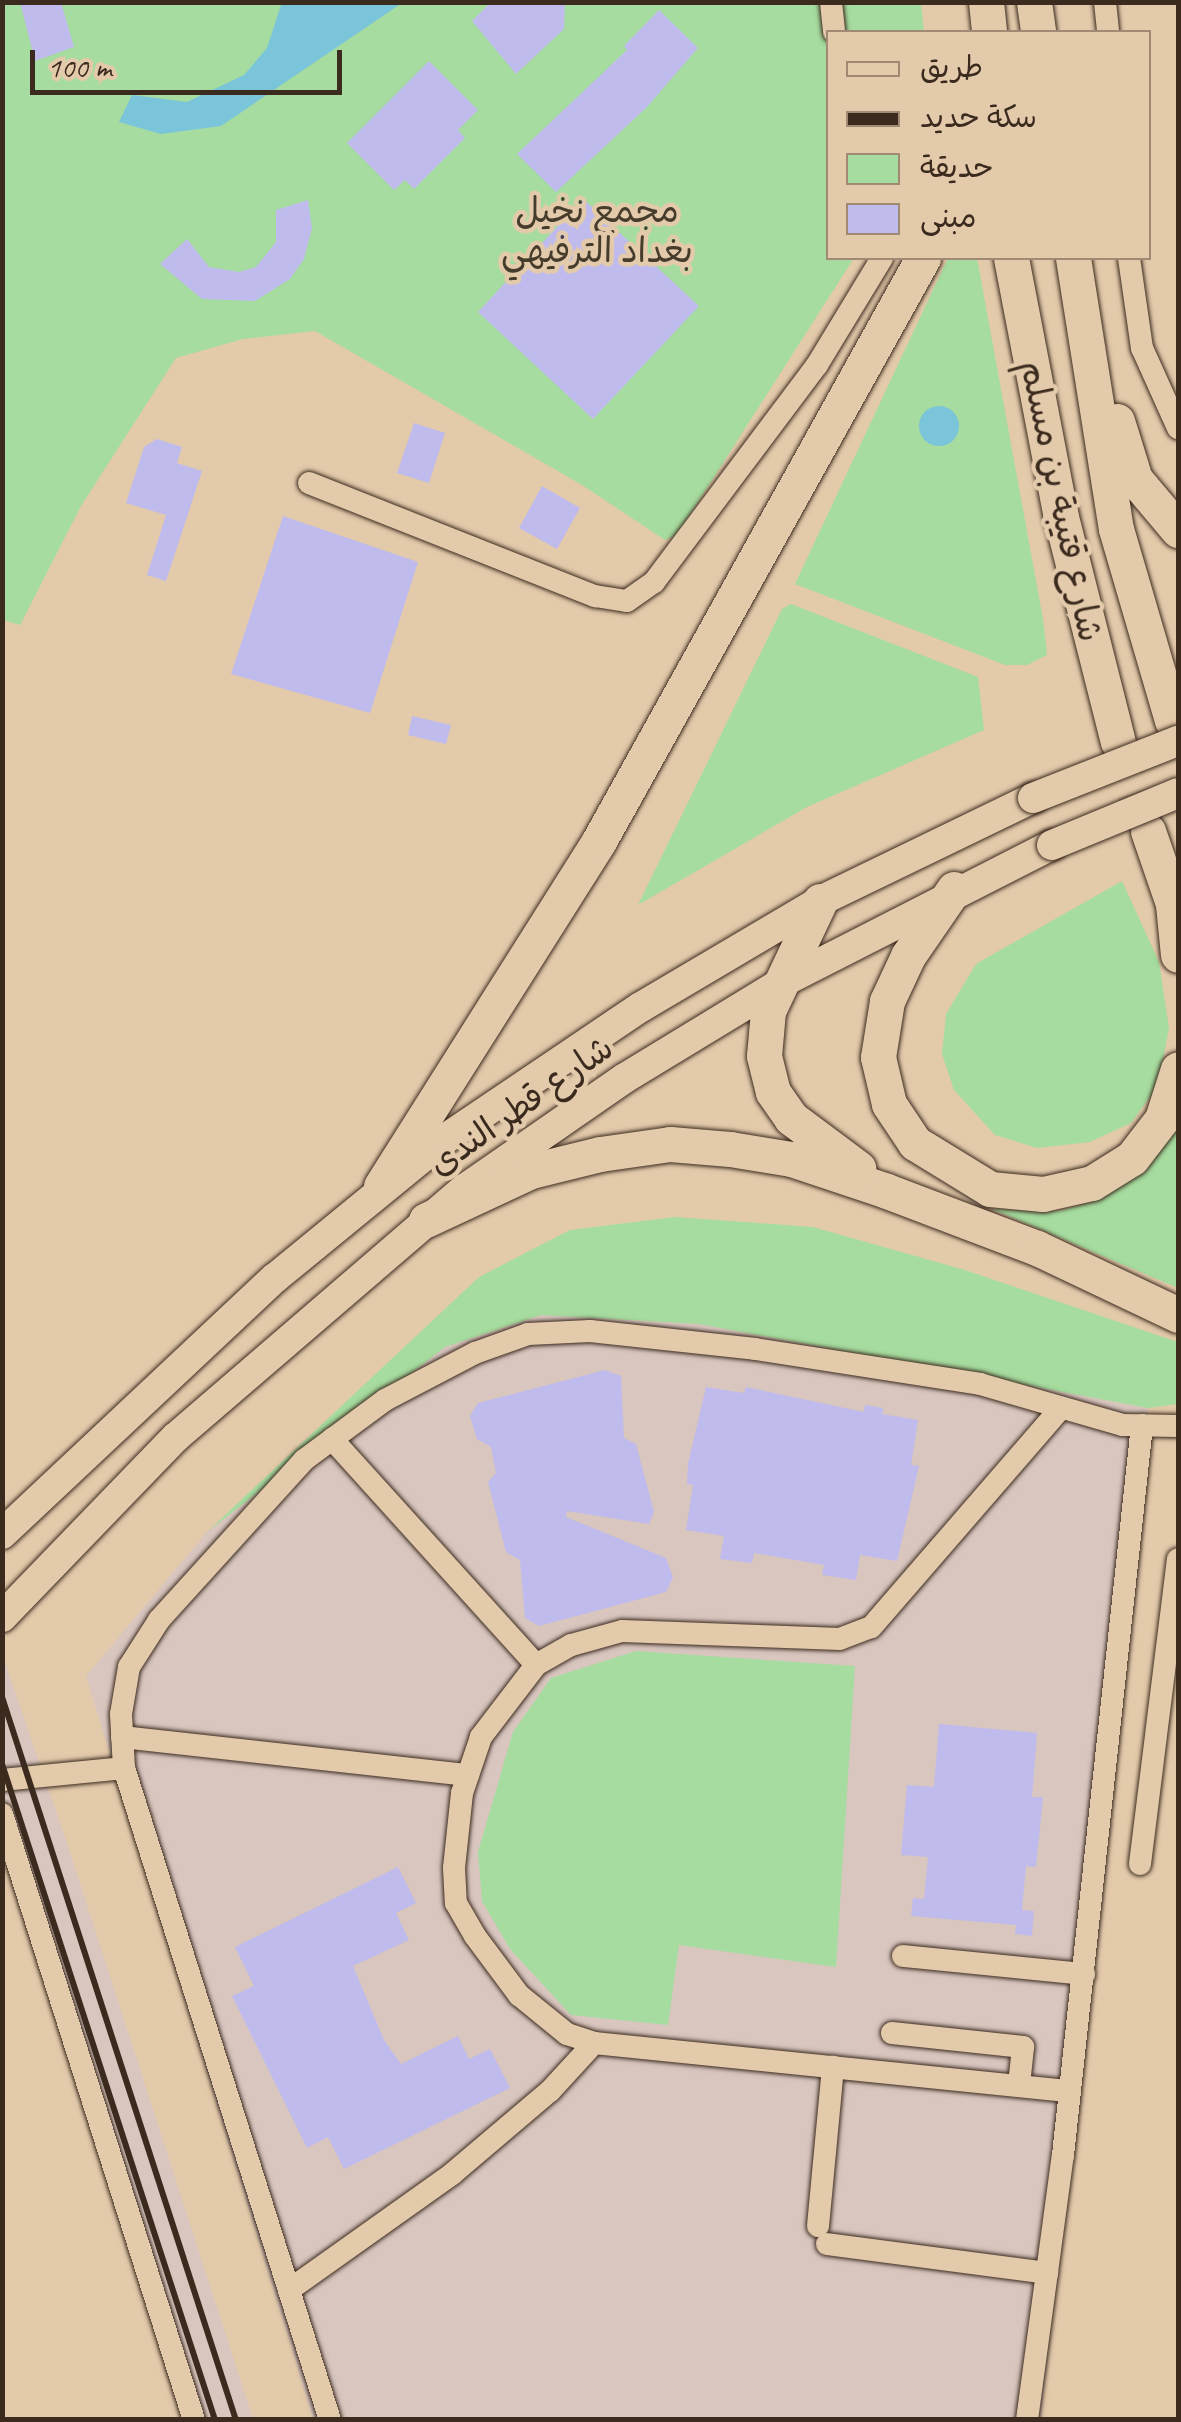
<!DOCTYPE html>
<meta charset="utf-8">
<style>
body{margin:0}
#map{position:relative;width:1181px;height:2422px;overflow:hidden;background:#e3caab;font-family:Caveat,"Playpen Sans Arabic",sans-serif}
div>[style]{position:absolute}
.built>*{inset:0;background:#d8c6bf}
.green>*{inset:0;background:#a6dc9f}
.water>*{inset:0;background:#7bc5db}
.round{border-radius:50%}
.building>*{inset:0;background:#bfbbed}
.highway-tunnel>*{height:35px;margin-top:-17.5px;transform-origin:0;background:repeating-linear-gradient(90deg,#c1aa8f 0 35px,transparent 0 53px)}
.roads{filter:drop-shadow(0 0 2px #3b2a1e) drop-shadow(0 0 2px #3b2a1e)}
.minor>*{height:22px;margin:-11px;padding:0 11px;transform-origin:11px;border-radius:11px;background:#e3caab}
.major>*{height:30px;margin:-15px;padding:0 15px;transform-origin:15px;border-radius:15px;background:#e3caab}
.highway>*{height:35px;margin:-17.5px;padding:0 17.5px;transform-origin:17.5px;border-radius:17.5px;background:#e3caab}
.rail>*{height:6px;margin:-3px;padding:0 3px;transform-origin:3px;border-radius:3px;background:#3b2a1e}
.bridges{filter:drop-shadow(0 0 2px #3b2a1e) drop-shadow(0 0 2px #3b2a1e)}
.major-bridge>*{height:30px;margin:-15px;padding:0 15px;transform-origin:15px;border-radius:15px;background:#e3caab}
span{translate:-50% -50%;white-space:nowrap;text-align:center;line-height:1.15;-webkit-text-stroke:9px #e3caab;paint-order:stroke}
.park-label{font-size:35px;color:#463c2b}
.street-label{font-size:35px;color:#3b2a1e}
.frame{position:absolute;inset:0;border:5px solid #3b2a1e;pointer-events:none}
.legend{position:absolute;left:826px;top:30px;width:325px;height:230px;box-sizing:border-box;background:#e3caab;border:2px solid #a08a73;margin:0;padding:12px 18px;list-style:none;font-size:30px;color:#3b2a1e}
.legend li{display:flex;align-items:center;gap:20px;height:50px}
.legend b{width:50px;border:2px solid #a08a73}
.scale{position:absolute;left:30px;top:50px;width:312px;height:45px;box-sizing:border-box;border:5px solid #3b2a1e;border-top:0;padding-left:12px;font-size:30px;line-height:35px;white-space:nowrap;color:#3b2a1e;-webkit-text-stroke:8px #e3caab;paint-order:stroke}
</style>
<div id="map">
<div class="built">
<div style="clip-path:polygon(541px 1315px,699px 1324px,1148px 1408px,1041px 2419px,313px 2419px,86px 1676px,207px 1532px,445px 1347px)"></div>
<div style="clip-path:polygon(2px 1654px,66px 1840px,253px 2419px,202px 2419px,3px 1799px)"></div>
</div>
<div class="green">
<div style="clip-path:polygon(3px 3px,921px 3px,924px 32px,828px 32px,828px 258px,854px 258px,677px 535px,665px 540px,582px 485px,315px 331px,243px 339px,176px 358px,81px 506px,20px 625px,3px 620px)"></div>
<div style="clip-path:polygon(948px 258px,977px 258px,1043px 619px,1047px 655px,1027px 665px,1005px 665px,795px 584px)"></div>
<div style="clip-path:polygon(791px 604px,978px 677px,984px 730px,807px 807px,638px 905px,782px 609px)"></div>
<div style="clip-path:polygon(1122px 881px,1159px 962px,1169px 1028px,1158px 1086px,1131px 1123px,1090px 1142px,1037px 1148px,995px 1135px,954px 1090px,942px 1054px,946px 1014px,976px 964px)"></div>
<div style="clip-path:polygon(1178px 1123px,1178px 1288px,992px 1209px,1059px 1211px,1091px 1202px,1147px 1166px)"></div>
<div style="clip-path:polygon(675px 1217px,813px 1227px,965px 1270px,1178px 1342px,1178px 1404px,1148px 1408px,699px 1324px,541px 1315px,445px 1347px,207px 1532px,479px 1277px,570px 1230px)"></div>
<div style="clip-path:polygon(636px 1651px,855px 1666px,836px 1967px,679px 1945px,668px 2025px,571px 2015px,510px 1949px,482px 1901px,478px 1852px,513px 1732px,551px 1678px)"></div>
</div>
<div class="water">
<div style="clip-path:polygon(282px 2px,402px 3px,221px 126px,161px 134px,119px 122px,132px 95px,187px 102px,244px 75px,267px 48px)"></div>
<div class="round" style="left:919px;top:406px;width:40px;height:40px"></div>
</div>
<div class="building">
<div style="clip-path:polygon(20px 2px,61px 2px,74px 47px,35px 61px)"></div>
<div style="clip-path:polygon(491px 2px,565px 2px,564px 29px,516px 74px,472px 21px)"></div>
<div style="clip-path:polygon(659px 10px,698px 48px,646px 108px,556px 192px,517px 154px,627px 50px,624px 46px)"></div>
<div style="clip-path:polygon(429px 61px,478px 110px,458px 130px,465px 138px,414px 189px,405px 180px,394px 190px,347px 143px)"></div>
<div style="clip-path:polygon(583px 199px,699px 306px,593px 419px,478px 312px)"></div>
<div style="clip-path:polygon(308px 200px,312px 228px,304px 259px,290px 279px,255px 301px,202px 299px,160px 264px,187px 239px,209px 267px,239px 272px,256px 267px,276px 242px,276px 210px)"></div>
<div style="clip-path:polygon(414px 423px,445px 433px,429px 483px,397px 473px)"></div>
<div style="clip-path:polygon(157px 439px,182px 447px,177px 463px,202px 471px,166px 581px,147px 575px,166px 515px,126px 503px,144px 447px)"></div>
<div style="clip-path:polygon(542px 486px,580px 508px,557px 549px,519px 528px)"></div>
<div style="clip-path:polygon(283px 516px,418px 562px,370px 713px,231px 674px)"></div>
<div style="clip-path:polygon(412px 716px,451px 725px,446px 744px,408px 735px)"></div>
<div style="clip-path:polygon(605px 1370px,621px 1376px,624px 1438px,636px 1444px,654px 1512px,649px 1524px,567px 1511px,566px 1517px,666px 1558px,673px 1577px,666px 1592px,539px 1626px,525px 1618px,520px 1560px,506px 1552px,488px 1482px,496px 1473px,491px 1447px,477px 1439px,470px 1416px,478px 1403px)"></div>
<div style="clip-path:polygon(706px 1387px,744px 1393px,746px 1387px,864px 1412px,865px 1405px,883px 1408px,882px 1414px,918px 1420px,911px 1465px,919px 1466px,897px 1561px,860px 1555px,856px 1580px,822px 1575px,824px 1565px,754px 1553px,752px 1563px,720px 1559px,724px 1536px,686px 1530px,693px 1485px,687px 1484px,688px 1464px)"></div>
<div style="clip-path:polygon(939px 1724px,1037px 1733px,1032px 1797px,1043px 1797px,1036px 1867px,1026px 1866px,1022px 1910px,1034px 1911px,1032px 1936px,1015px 1934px,1016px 1925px,911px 1916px,913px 1898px,924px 1899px,928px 1857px,901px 1855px,907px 1785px,934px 1787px)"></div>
<div style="clip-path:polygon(398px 1867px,416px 1903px,396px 1913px,409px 1940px,353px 1966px,384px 2040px,401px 2064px,458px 2036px,469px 2059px,490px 2049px,510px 2088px,344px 2169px,328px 2137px,307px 2148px,232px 1996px,254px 1986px,235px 1947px)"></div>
</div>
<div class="highway-tunnel">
<div style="left:1118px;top:742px;width:94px;rotate:71.4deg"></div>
</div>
<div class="roads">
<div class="minor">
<div style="left:831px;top:2px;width:30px;rotate:84deg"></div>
<div style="left:1105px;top:2px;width:30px;rotate:84deg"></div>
<div style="left:1129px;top:258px;width:91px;rotate:81.8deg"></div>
<div style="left:1142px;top:348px;width:88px;rotate:65.8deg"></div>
<div style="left:309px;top:483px;width:308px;rotate:21.6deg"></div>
<div style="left:595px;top:596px;width:32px;rotate:9deg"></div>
<div style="left:627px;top:601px;width:33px;rotate:-35deg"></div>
<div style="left:654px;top:582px;width:271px;rotate:-53.1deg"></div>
<div style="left:817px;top:365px;width:125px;rotate:-58.7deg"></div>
<div style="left:1061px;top:1408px;width:290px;rotate:130.9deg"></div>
<div style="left:871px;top:1627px;width:33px;rotate:159deg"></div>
<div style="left:840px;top:1639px;width:218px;rotate:-177.9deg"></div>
<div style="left:622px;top:1631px;width:53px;rotate:164.6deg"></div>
<div style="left:571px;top:1645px;width:40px;rotate:150.3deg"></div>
<div style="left:536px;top:1665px;width:91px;rotate:127.4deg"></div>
<div style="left:481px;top:1737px;width:59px;rotate:108.7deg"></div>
<div style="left:462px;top:1793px;width:75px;rotate:96.1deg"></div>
<div style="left:454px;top:1868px;width:35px;rotate:87deg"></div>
<div style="left:456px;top:1903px;width:38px;rotate:60deg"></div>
<div style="left:475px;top:1936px;width:74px;rotate:53.3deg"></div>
<div style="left:519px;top:1995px;width:62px;rotate:39.1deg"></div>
<div style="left:567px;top:2034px;width:28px;rotate:18deg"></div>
<div style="left:594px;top:2043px;width:478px;rotate:5.8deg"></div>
<div style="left:332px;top:1439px;width:304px;rotate:47.9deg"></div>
<div style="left:122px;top:1737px;width:348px;rotate:6.3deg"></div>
<div style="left:2px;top:1780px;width:123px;rotate:-5.6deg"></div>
<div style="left:2px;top:1814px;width:636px;rotate:72.42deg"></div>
<div style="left:1140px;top:1864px;width:307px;rotate:-82.9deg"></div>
<div style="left:903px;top:1956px;width:182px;rotate:5.7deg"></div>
<div style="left:892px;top:2033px;width:132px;rotate:6.1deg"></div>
<div style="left:1023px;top:2047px;width:39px;rotate:96deg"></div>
<div style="left:818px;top:2226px;width:160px;rotate:-84.6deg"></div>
<div style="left:827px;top:2244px;width:222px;rotate:7.5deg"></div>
<div style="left:289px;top:2290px;width:200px;rotate:-35.4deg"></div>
<div style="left:452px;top:2174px;width:128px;rotate:-40.3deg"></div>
<div style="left:550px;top:2091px;width:65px;rotate:-47.5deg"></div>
<div style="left:330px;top:2420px;width:684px;rotate:-107.53deg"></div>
<div style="left:124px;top:1768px;width:54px;rotate:-93.2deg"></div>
<div style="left:121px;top:1714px;width:48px;rotate:-80.3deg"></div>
<div style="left:129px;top:1667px;width:56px;rotate:-57.4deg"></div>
<div style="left:159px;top:1620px;width:216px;rotate:-47.8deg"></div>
<div style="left:304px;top:1460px;width:101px;rotate:-36.5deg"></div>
<div style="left:385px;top:1400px;width:102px;rotate:-27.6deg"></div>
<div style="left:475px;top:1353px;width:56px;rotate:-19.7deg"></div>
<div style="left:528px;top:1334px;width:62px;rotate:-2.8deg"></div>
<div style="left:590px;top:1331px;width:166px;rotate:6.2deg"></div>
<div style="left:755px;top:1349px;width:228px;rotate:8.8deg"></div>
<div style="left:980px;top:1384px;width:149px;rotate:16deg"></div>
<div style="left:1123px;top:1425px;width:55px;rotate:1deg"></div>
<div style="left:1027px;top:2420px;width:267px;rotate:-82.3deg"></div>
<div style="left:1063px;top:2155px;width:734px;rotate:-83.82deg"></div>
</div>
<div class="major">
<div style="left:2px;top:1534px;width:374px;rotate:-43.2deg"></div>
<div style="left:275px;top:1278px;width:220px;rotate:-39.3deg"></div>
<div style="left:445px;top:1139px;width:236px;rotate:-34deg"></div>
<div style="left:641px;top:1007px;width:208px;rotate:-30.6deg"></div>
<div style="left:820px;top:901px;width:237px;rotate:-25.8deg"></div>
<div style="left:2px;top:1617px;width:250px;rotate:-46deg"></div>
<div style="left:176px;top:1437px;width:382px;rotate:-40.7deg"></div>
<div style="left:466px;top:1188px;width:193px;rotate:-34.7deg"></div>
<div style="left:625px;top:1078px;width:183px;rotate:-31.3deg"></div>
<div style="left:781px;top:983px;width:304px;rotate:-27deg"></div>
</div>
<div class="highway">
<div style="left:986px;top:2px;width:30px;rotate:84deg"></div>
<div style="left:1034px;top:2px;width:30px;rotate:82deg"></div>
<div style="left:1011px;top:258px;width:260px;rotate:79.1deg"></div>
<div style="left:1060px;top:513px;width:236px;rotate:75.8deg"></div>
<div style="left:1073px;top:258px;width:274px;rotate:81deg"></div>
<div style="left:1116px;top:529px;width:200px;rotate:73.7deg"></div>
<div style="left:1117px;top:421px;width:61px;rotate:72.8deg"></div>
<div style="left:1135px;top:479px;width:67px;rotate:49.9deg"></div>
<div style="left:1148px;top:831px;width:92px;rotate:71deg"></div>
<div style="left:954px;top:889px;width:81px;rotate:124.5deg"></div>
<div style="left:908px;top:956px;width:50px;rotate:115deg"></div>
<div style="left:887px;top:1001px;width:57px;rotate:99.1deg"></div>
<div style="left:878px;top:1057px;width:48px;rotate:76.8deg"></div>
<div style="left:889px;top:1104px;width:47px;rotate:56.3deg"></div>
<div style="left:915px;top:1143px;width:88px;rotate:31.5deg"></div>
<div style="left:990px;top:1189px;width:53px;rotate:5.4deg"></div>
<div style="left:1043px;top:1194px;width:50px;rotate:-12.7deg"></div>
<div style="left:1092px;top:1183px;width:47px;rotate:-32deg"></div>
<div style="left:1132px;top:1158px;width:49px;rotate:-52.4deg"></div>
<div style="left:1162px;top:1119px;width:52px;rotate:-72.3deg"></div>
<div style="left:820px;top:901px;width:122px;rotate:115.3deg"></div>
<div style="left:768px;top:1011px;width:45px;rotate:95.1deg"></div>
<div style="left:764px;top:1056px;width:37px;rotate:76deg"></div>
<div style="left:773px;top:1092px;width:32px;rotate:55deg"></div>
<div style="left:791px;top:1118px;width:84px;rotate:36.7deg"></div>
<div style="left:1173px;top:904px;width:51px;rotate:84.4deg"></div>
<div style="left:381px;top:1186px;width:408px;rotate:-57.7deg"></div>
<div style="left:599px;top:841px;width:667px;rotate:-60.94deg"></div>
<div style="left:426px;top:1220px;width:116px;rotate:-25deg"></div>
<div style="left:531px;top:1171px;width:71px;rotate:-13.8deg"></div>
<div style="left:600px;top:1154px;width:71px;rotate:-8.1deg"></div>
<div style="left:670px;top:1144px;width:60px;rotate:4.8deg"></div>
<div style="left:730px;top:1149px;width:62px;rotate:9.3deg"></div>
<div style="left:791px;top:1159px;width:101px;rotate:18.4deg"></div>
<div style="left:887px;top:1191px;width:160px;rotate:20.8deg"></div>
<div style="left:1037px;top:1248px;width:156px;rotate:25.4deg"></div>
</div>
</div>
<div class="rail">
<div style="left:2px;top:1697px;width:760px;rotate:72.07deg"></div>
<div style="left:2px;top:1764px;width:690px;rotate:72.01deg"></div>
</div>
<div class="bridges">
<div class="major-bridge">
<div style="left:1033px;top:798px;width:156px;rotate:-21.5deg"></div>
<div style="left:1052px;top:845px;width:136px;rotate:-22.4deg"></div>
</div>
</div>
<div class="park-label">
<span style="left:597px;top:231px">مجمع نخيل<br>بغداد الترفيهي</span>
</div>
<div class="street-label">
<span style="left:1061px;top:501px;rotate:78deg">شارع قتيبة بن مسلم</span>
<span style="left:521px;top:1106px;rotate:-35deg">شارع قطر الندى</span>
</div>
<div class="frame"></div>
<ul class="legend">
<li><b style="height:12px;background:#e3caab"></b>طريق</li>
<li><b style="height:12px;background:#3b2a1e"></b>سكة حديد</li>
<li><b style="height:28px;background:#a6dc9f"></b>حديقة</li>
<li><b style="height:28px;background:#bfbbed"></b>مبنى</li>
</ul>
<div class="scale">100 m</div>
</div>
